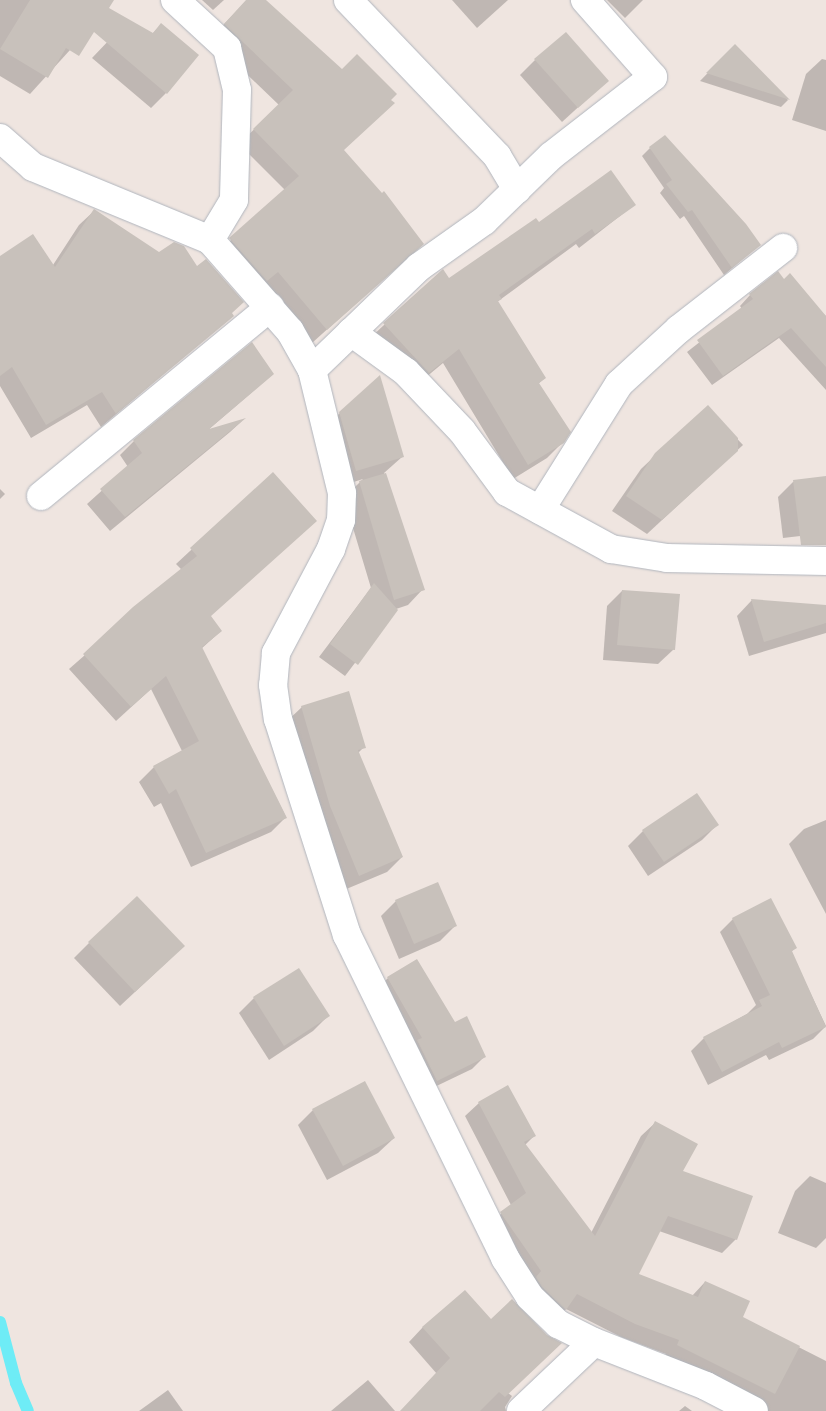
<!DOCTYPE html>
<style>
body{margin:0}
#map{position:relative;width:826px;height:1411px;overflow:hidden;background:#efe5e0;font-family:"Fira Sans Condensed",sans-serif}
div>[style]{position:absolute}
.shadow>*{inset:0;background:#0003}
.stream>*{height:12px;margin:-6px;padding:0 6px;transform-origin:6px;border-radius:6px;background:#6eecf6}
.building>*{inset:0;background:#c8c1bb}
.roads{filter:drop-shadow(0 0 1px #b0b5bd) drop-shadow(0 0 1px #b0b5bd)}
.street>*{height:28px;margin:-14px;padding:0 14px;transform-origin:14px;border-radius:14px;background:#fff}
span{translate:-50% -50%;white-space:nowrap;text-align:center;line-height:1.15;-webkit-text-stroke:4px #fff;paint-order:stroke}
</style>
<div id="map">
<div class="shadow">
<div style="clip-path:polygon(0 0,100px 0,70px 50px,30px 94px,0 76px)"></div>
<div style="clip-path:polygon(202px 0,224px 0,213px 10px)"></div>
<div style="clip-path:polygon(247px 0,264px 0,343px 150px,422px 244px,312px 343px,216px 254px,285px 190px,239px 144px,279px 105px,210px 39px)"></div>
<div style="clip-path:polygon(452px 0,508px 0,477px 28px)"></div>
<div style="clip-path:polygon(607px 0,643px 0,625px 18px)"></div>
<div style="clip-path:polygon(162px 24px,166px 93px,151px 108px,92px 58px,113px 36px,152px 34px)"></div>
<div style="clip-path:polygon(735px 45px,788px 100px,781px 107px,700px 81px)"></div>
<div style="clip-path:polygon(822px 59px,826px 60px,826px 131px,792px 120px,806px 74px)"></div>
<div style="clip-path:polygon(535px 60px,608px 80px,562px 122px,520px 75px)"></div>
<div style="clip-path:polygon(650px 148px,759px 245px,724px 275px,684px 216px,680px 219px,660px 193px,664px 188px,642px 156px)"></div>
<div style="clip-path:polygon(634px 205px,579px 248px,576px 244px,497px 302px,545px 378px,538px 384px,563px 442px,547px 458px,513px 479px,443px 363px,413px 388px,369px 339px,442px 271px,449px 279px,538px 224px)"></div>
<div style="clip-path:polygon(94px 211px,232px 316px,101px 427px,87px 405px,31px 438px,0 386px,0 257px,53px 265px,79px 225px)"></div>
<div style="clip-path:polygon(783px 281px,826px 316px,826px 390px,779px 338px,712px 385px,687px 352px,742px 309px,740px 306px,750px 295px)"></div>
<div style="clip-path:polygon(273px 374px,208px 430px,242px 421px,230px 432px,110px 531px,87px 504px,128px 467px,120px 455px,134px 441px)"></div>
<div style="clip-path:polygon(707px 407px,743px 445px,647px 534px,612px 511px,641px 469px)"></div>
<div style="clip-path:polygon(340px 413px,402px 457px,384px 473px,423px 589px,408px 605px,396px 609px,345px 676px,319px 657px,371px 588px,344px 498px,363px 479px,341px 486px,324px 428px)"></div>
<div style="clip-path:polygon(273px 474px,210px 617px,221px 631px,201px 649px,286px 817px,271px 832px,191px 867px,161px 803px,154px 807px,139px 782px,154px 767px,182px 751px,151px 689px,116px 721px,69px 669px,182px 570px,176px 564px)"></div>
<div style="clip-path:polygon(826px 477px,826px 533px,783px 538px,778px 497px,793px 482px)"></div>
<div style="clip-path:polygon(0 489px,5px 494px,0 499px)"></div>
<div style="clip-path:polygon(622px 591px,674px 649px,658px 664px,603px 660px,607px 606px)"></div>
<div style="clip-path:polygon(752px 600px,826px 606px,826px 633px,749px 656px,737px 616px)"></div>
<div style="clip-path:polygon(302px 707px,364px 747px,358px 753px,402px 857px,387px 872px,344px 890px,286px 722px)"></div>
<div style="clip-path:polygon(826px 820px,826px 914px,789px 844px,804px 829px)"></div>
<div style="clip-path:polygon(717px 825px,702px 840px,648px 876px,628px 846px,643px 831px)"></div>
<div style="clip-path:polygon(396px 901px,455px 926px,440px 941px,399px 959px,381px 916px)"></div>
<div style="clip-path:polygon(733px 919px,795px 948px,791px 952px,826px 1026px,813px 1039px,769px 1060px,766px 1055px,708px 1085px,691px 1051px,704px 1038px,747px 1014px,756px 1005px,720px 932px)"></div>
<div style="clip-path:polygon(89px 943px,168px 961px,120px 1006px,74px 958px)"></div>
<div style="clip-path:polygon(388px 978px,454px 1023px,484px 1057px,472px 1069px,424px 1092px,375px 991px)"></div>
<div style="clip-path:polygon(254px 998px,328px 1016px,313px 1031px,269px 1060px,239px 1013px)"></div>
<div style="clip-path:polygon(479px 1103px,534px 1136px,525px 1145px,591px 1233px,641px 1136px,655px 1123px,681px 1172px,736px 1239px,722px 1253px,659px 1231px,637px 1274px,692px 1296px,705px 1282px,741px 1318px,826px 1361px,826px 1411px,768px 1411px,664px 1358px,666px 1354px,621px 1337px,566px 1309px,552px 1323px,487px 1226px,511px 1205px,465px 1116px)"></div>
<div style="clip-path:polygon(313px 1110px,394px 1138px,378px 1153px,327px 1180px,298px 1125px)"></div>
<div style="clip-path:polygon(810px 1176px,826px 1183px,826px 1238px,816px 1248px,778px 1233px,795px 1191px)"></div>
<div style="clip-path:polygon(491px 1321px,546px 1336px,508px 1393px,512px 1396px,505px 1407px,506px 1411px,412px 1411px,437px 1374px,409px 1342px,423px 1327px)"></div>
<div style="clip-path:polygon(368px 1380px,395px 1411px,331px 1411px)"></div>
<div style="clip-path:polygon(168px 1390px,183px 1411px,139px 1411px)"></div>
<div style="clip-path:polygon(685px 1406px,692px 1411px,679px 1411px)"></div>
</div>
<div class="stream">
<div style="left:0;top:1322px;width:63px;rotate:75.3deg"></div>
<div style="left:16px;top:1383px;width:30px;rotate:67deg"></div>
</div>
<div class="building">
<div style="clip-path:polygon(30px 0,114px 0,109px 8px,153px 33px,161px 23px,199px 55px,167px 94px,94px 32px,79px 56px,66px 48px,48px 78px,0 49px)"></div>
<div style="clip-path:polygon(246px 0,266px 0,342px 69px,357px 54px,397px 94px,391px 100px,395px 103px,344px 150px,382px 193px,384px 191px,424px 244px,327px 330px,278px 272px,267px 281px,229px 238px,299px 176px,253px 129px,293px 90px,224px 24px)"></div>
<div style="clip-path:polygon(566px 32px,609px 81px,578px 108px,534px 59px)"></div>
<div style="clip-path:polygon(735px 44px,790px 100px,706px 73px)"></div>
<div style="clip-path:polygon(665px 135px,746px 224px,761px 245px,732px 268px,692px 210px,688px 212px,666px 184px,672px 180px,649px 147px)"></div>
<div style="clip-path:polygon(611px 170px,636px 205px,595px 234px,592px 229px,499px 295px,502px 299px,498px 301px,546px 378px,539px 383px,571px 432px,564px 443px,528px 465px,459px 349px,429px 373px,383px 323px,443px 269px,449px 278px,536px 218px,539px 222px)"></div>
<div style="clip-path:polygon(94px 209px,159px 252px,174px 242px,184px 246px,197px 266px,206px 259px,244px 302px,232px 313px,234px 316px,116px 414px,102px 392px,46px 425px,12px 367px,0 376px,0 256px,33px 234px,55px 267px)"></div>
<div style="clip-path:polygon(778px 271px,784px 279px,790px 273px,826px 316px,826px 367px,791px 328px,723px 376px,697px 340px,753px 299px,749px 294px)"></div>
<div style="clip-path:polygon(252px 342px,274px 374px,209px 429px,246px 418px,125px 517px,100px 489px,142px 453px,133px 440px)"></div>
<div style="clip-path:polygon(380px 375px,404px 457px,356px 471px,339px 412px)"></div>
<div style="clip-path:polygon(708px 405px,738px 438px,738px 451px,662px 520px,626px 496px,655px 453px)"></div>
<div style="clip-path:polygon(273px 472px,317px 521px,211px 616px,222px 631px,202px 647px,287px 818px,206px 853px,176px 789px,169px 794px,153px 766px,199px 741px,166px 676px,131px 707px,83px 654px,133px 607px,197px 556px,190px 548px)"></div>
<div style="clip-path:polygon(386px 473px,425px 590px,394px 600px,359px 481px)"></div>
<div style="clip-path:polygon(826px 476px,826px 545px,801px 545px,793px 480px)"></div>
<div style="clip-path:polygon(374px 583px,398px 610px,358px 665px,330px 644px)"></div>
<div style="clip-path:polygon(622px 590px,680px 594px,675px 650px,617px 645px)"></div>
<div style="clip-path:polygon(751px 599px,826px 605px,826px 623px,764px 642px)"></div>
<div style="clip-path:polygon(349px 691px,366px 748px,358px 750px,403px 857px,359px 876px,330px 806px,301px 706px)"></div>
<div style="clip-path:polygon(697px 793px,719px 825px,664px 862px,642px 830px)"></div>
<div style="clip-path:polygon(438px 882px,457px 926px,414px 944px,395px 900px)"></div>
<div style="clip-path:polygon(137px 896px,185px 946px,135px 992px,88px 942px)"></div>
<div style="clip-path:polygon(771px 898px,797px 948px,792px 951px,826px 1027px,782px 1048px,779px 1042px,722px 1072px,703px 1037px,762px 1006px,759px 1000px,770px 995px,732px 918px)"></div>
<div style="clip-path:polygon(417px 959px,455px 1022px,467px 1016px,486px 1057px,437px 1081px,417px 1040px,422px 1038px,387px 977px)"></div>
<div style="clip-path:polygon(299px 968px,330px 1016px,284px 1046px,253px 997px)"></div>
<div style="clip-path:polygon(365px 1081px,395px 1138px,343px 1166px,312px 1109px)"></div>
<div style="clip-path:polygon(508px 1085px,536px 1136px,524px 1142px,595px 1236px,655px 1121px,698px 1144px,683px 1171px,753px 1196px,737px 1240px,668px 1216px,639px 1274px,698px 1297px,705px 1281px,750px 1301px,743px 1317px,800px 1346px,775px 1394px,677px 1345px,679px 1340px,635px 1324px,577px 1294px,566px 1310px,542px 1287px,536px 1277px,541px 1271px,500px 1212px,526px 1193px,478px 1102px)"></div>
<div style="clip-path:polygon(465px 1290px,491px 1319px,512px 1299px,547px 1335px,562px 1343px,505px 1397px,499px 1392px,480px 1411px,400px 1411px,450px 1358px,422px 1327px)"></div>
</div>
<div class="roads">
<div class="street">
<div style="left:175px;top:0;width:71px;rotate:42.7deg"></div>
<div style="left:227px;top:48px;width:43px;rotate:76.6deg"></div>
<div style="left:237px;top:90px;width:110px;rotate:91.6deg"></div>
<div style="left:234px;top:200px;width:47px;rotate:121deg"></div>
<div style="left:348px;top:0;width:216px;rotate:46.3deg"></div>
<div style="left:497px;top:156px;width:39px;rotate:59deg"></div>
<div style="left:0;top:138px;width:44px;rotate:41.3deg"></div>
<div style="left:33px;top:167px;width:191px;rotate:22.4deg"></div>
<div style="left:210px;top:240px;width:121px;rotate:48.7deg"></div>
<div style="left:290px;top:331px;width:45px;rotate:60.6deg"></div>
<div style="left:312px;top:370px;width:127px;rotate:76.3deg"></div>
<div style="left:342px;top:493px;width:27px;rotate:92deg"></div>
<div style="left:341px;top:520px;width:31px;rotate:109deg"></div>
<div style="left:331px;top:549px;width:118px;rotate:117.9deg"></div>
<div style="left:276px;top:653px;width:32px;rotate:95deg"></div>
<div style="left:273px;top:685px;width:34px;rotate:82deg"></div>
<div style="left:278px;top:719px;width:227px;rotate:72.3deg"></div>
<div style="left:347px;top:935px;width:360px;rotate:63.9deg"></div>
<div style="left:505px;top:1258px;width:46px;rotate:57.3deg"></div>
<div style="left:530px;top:1297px;width:39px;rotate:44deg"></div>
<div style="left:558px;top:1324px;width:40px;rotate:26.6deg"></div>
<div style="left:594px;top:1342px;width:120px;rotate:21.4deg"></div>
<div style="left:706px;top:1386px;width:54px;rotate:27.5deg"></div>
<div style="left:351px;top:332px;width:68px;rotate:36deg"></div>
<div style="left:406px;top:372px;width:81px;rotate:46.5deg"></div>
<div style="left:462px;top:431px;width:76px;rotate:53.6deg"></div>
<div style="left:507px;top:492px;width:119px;rotate:28.7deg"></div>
<div style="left:611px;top:549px;width:57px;rotate:9.1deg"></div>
<div style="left:667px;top:558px;width:159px;rotate:1.1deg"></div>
<div style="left:312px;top:370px;width:149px;rotate:-43.9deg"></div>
<div style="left:419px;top:267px;width:80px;rotate:-35.3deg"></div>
<div style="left:484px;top:221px;width:93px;rotate:-44.1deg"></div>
<div style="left:551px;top:156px;width:129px;rotate:-37.8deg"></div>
<div style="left:653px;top:77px;width:103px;rotate:-131.4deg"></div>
<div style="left:41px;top:496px;width:297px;rotate:-39.5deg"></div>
<div style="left:540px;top:510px;width:149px;rotate:-57.9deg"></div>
<div style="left:619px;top:384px;width:81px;rotate:-42.5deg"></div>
<div style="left:679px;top:329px;width:132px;rotate:-37.9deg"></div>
<div style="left:521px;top:1411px;width:100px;rotate:-43.4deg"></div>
</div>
</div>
</div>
